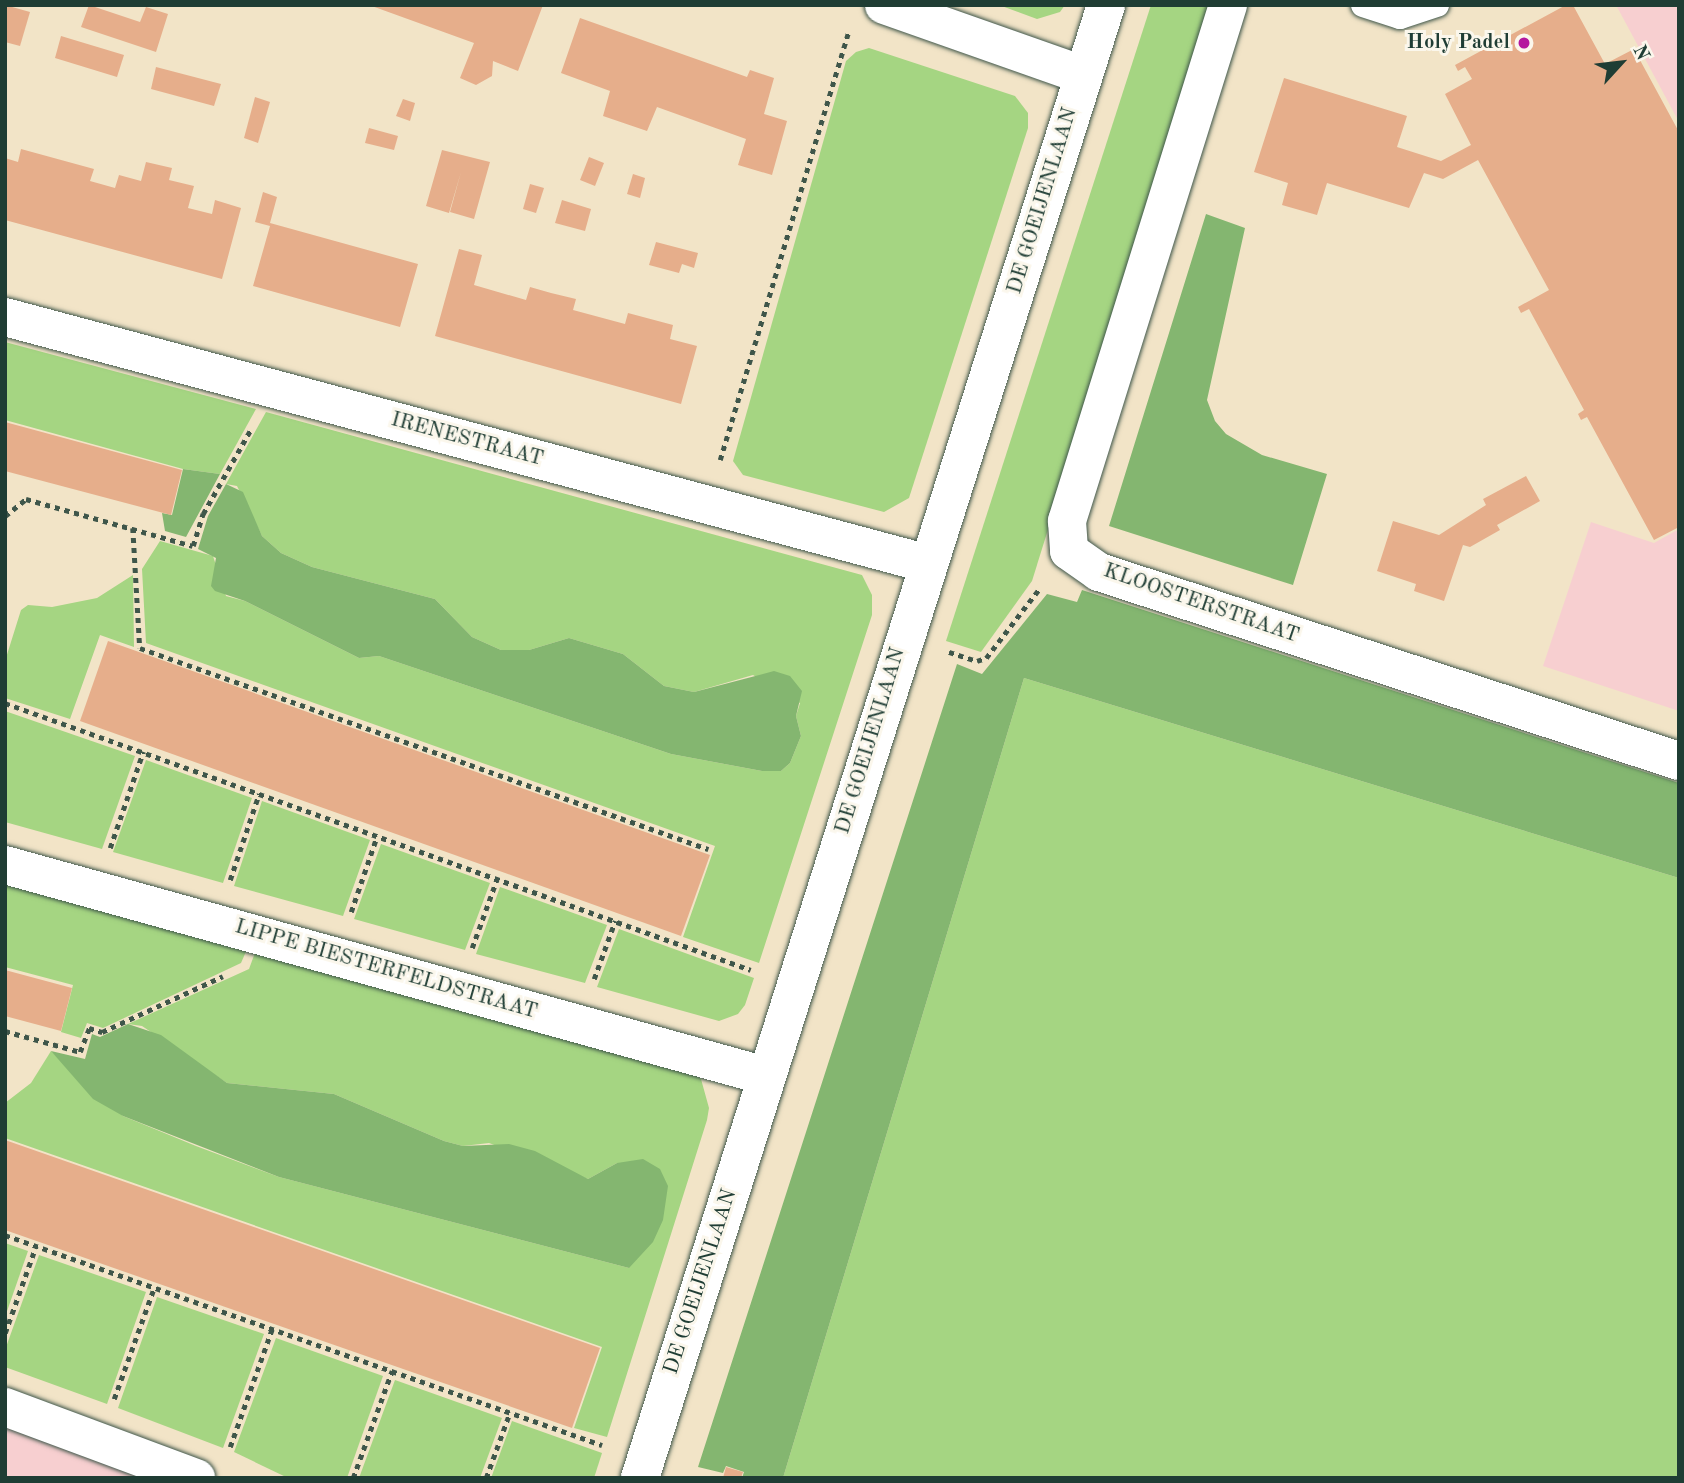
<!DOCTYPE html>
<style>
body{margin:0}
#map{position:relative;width:1684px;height:1483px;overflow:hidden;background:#f2e4c7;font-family:"Old Standard TT",serif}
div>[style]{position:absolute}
.built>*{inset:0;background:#f7cfd0}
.green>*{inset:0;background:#a5d582}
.forest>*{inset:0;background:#84b670}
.building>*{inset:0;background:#e6ae8b}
.path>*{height:4.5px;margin-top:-2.25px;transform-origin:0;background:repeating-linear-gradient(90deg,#3f564a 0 5px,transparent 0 10px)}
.roads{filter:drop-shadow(0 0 2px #3f564a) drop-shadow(0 0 2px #3f564a)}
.service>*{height:24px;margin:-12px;padding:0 12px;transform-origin:12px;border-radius:12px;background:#fff}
.minor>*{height:38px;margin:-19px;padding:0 19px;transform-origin:19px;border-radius:19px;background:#fff}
.dots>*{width:19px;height:19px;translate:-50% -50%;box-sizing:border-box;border:4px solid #fbf7ec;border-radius:50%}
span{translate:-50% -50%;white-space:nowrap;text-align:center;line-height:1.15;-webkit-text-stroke:6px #fbf7ec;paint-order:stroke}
.poi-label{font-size:21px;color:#1f3d34;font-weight:700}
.right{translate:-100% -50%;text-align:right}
.street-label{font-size:21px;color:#1f3d34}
.frame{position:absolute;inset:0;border:7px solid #1f3d34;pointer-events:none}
.north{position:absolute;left:1586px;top:28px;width:70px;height:70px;-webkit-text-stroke:5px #fbf7ec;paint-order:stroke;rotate:63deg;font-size:19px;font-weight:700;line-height:28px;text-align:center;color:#1f3d34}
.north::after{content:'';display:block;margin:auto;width:24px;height:32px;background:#1f3d34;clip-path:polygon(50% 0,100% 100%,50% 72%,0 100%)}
</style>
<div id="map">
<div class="built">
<div style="clip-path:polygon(1616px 5px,1679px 5px,1679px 122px)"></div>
<div style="clip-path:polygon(1591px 522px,1654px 543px,1679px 529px,1679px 711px,1543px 666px)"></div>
<div style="clip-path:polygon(5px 1424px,150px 1478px,5px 1478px)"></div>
</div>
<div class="green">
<div style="clip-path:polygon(999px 5px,1065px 5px,1060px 12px,1037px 19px)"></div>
<div style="clip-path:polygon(1151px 5px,1211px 5px,1032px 581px,981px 652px,946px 641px)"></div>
<div style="clip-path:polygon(869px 48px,1015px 96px,1028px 113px,1028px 128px,909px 498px,884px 512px,743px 475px,733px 461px,846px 61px,856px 52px)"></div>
<div style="clip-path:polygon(5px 342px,256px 409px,220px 474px,183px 469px,5px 420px)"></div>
<div style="clip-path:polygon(266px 412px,862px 575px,872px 595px,872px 615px,759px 963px,683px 937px,715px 846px,146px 643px,142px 569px,160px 541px,213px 556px,226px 596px,245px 601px,359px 658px,379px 656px,671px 754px,762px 771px,781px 771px,790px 763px,801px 736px,796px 716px,800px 703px,753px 675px,694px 692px,664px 686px,623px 654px,569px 638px,529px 650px,501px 650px,472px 637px,435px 599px,312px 567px,281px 553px,262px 536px,237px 486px,226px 484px)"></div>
<div style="clip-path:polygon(133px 575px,134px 647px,100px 635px,70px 719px,5px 698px,5px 661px,21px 610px,28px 605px,52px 607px,97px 598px)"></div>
<div style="clip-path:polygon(1024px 678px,1679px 878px,1679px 1478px,783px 1478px)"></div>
<div style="clip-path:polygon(5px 711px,135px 756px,102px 849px,5px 822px)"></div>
<div style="clip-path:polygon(146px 760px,252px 798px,223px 883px,113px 852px)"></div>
<div style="clip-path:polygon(262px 801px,370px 840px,343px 916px,234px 886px)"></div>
<div style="clip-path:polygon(381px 844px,490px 883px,465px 950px,354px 919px)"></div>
<div style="clip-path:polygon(5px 880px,248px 947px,241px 963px,103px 1028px,87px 1023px,81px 1038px,61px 1032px,73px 985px,5px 967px)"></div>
<div style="clip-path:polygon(500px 887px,607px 925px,585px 983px,476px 954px)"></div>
<div style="clip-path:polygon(619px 929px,754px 978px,745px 1005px,738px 1014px,719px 1021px,597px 987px)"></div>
<div style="clip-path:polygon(256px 950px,689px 1069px,701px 1079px,709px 1108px,707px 1120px,607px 1437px,574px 1428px,602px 1347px,5px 1138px,5px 1103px,31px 1083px,51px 1051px,123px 1116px,196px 1146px,279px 1177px,629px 1268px,617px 1163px,588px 1179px,489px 1143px,463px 1146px,444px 1141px,334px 1094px,227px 1083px,142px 1026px,128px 1024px,249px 969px)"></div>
<div style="clip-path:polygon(5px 1243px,28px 1251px,5px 1317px)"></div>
<div style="clip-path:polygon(39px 1255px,146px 1292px,107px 1404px,5px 1367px,5px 1350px)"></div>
<div style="clip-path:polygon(157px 1297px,264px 1334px,223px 1448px,118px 1408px)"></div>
<div style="clip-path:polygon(276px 1338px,383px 1376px,347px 1478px,288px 1478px,234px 1452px)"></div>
<div style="clip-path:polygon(395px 1380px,502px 1418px,480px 1478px,359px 1478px)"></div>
<div style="clip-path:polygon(512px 1421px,602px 1453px,594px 1478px,491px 1478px)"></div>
</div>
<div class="forest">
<div style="clip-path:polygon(1206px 214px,1245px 228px,1207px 400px,1215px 421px,1226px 434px,1262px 455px,1327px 474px,1293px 585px,1109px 526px)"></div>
<div style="clip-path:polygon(183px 469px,220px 474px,186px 537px,165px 531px,162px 513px,172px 515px)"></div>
<div style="clip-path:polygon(226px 484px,243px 492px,262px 536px,281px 553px,312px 567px,435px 599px,472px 637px,501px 650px,529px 650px,569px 638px,623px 654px,664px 686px,694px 692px,774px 671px,790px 676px,802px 691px,796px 716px,801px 736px,790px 763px,781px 771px,762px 771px,671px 754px,379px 656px,359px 658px,245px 601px,215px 591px,211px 586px,216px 558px,198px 549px,208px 516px)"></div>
<div style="clip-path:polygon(1082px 590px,1679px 783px,1679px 878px,1024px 678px,783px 1478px,742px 1478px,744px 1472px,726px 1466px,723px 1473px,698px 1467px,957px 664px,982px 674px,1047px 594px,1077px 602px)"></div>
<div style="clip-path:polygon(128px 1024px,161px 1035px,227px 1083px,334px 1094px,444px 1141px,463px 1146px,509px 1144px,535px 1151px,588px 1179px,617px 1163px,643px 1159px,660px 1169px,668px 1186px,663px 1220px,653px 1242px,629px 1268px,279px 1177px,123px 1116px,93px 1099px,51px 1051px,85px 1059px,92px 1034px,100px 1037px)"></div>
</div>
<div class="building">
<div style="clip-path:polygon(5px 5px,30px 12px,20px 46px,5px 42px)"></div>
<div style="clip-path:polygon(89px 5px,140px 22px,146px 7px,168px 14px,156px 52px,81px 27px)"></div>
<div style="clip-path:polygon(369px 5px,543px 5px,518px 71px,493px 61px,492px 76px,476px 85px,460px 78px,474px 43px)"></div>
<div style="clip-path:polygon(1566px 5px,1578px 5px,1574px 7px,1605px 64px,1634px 49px,1679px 132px,1679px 527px,1654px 540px,1587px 417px,1581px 420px,1578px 414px,1584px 410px,1529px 309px,1521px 313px,1518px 307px,1549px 290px,1478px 160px,1443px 179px,1424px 173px,1409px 208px,1327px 183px,1317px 215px,1282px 205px,1288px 183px,1254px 172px,1284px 78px,1407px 116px,1397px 147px,1441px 161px,1471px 145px,1445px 94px,1472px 79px,1465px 67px,1458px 71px,1455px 65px)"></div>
<div style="clip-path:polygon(580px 18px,747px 77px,750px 70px,774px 78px,764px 114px,787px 121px,772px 175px,738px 165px,746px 139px,657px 107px,647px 131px,603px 116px,610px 91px,561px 73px)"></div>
<div style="clip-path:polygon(61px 36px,124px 55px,117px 77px,55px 58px)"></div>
<div style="clip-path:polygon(156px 67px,221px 84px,214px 106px,151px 89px)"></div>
<div style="clip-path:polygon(255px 97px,270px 102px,258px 143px,244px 138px)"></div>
<div style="clip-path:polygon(403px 99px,415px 103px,410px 121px,396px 116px)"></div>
<div style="clip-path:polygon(369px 128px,398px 136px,394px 150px,365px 143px)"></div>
<div style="clip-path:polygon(21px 149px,94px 169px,90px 181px,115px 188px,119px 175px,141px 181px,146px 162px,172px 168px,169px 180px,194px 186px,188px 208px,212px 214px,215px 200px,241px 208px,222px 279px,5px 220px,5px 158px,18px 162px)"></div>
<div style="clip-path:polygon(442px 150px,490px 162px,474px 219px,450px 212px,461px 172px,449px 213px,426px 206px)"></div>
<div style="clip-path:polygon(589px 157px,604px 163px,595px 186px,580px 180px)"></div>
<div style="clip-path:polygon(633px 174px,645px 178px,640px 198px,627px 194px)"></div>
<div style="clip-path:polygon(530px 184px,544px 188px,536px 213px,523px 209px)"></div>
<div style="clip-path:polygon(263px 192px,277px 197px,270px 223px,418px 264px,400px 327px,253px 286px,270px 226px,255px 222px)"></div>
<div style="clip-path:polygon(562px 200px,591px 209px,585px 231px,555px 223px)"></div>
<div style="clip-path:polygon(656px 242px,698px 253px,694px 268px,682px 264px,679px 273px,649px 265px)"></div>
<div style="clip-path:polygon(459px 249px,482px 255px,474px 285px,526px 300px,530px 287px,551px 293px,576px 299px,573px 310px,625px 324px,628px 313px,673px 325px,670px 339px,697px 346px,681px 404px,435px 336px)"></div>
<div style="clip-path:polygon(5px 422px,182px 470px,171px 515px,5px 471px)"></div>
<div style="clip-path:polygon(1526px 476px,1540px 501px,1497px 525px,1500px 530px,1470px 547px,1463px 545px,1444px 601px,1414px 591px,1416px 584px,1377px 571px,1393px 521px,1439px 535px,1486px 505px,1483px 499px)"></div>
<div style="clip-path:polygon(108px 641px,710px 855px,681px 936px,80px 721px)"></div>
<div style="clip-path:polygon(5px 970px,72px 988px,61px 1031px,5px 1016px)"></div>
<div style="clip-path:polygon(5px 1140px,600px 1348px,572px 1428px,5px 1230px)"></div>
<div style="clip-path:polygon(726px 1467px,743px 1472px,741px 1478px,723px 1478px)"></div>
</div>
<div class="path">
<div style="left:720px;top:460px;width:446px;rotate:-73.3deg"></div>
<div style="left:5px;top:516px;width:27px;rotate:-39deg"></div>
<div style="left:26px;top:499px;width:173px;rotate:15.7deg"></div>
<div style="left:193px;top:546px;width:34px;rotate:-73deg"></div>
<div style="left:203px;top:514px;width:98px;rotate:-60.5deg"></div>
<div style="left:133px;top:528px;width:120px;rotate:86.7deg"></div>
<div style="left:140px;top:648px;width:603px;rotate:19.49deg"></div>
<div style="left:949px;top:652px;width:29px;rotate:18deg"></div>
<div style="left:977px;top:661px;width:9px;rotate:-18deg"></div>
<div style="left:986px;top:658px;width:88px;rotate:-52.4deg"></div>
<div style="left:5px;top:703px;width:792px;rotate:19.69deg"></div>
<div style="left:110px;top:848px;width:102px;rotate:-71deg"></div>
<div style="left:230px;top:880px;width:91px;rotate:-71.4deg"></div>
<div style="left:351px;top:912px;width:80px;rotate:-71.1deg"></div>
<div style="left:472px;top:948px;width:73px;rotate:-70.1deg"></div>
<div style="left:594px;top:979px;width:62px;rotate:-70.1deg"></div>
<div style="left:5px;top:1031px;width:78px;rotate:15.6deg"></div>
<div style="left:80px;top:1052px;width:26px;rotate:-69deg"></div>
<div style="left:89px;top:1028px;width:14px;rotate:17deg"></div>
<div style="left:102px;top:1032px;width:133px;rotate:-24.8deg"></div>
<div style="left:5px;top:1235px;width:633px;rotate:19.38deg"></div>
<div style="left:5px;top:1333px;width:92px;rotate:-70.4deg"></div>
<div style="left:114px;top:1399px;width:118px;rotate:-70.2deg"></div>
<div style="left:230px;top:1447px;width:125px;rotate:-70.4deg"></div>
<div style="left:353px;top:1478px;width:114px;rotate:-70deg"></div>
<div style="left:486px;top:1478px;width:70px;rotate:-70deg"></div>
</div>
<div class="roads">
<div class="service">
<div style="left:1363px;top:5px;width:39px;rotate:18deg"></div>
<div style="left:1400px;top:17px;width:39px;rotate:-18deg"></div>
</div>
<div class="minor">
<div style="left:884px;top:5px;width:211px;rotate:19.4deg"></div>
<div style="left:1228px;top:5px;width:541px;rotate:107.33deg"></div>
<div style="left:1067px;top:521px;width:30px;rotate:86deg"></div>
<div style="left:1069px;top:551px;width:37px;rotate:35deg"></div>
<div style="left:1099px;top:572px;width:610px;rotate:18.05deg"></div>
<div style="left:5px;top:317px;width:956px;rotate:14.97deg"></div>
<div style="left:5px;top:865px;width:790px;rotate:15.5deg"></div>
<div style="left:5px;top:1407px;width:204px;rotate:20.4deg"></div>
<div style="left:640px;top:1478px;width:1545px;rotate:-72.44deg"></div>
</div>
</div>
<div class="dots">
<div style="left:1524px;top:43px;background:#b5179e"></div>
</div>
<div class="poi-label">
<span class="right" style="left:1510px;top:43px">Holy Padel</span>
</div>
<div class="street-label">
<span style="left:1043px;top:201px;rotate:-73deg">DE GOEIJENLAAN</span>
<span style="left:467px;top:440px;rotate:15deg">IRENESTRAAT</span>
<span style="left:1201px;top:604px;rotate:19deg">KLOOSTERSTRAAT</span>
<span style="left:871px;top:741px;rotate:-73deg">DE GOEIJENLAAN</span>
<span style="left:386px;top:970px;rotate:16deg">LIPPE BIESTERFELDSTRAAT</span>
<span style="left:701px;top:1282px;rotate:-72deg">DE GOEIJENLAAN</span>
</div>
<div class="frame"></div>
<div class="north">N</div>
</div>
